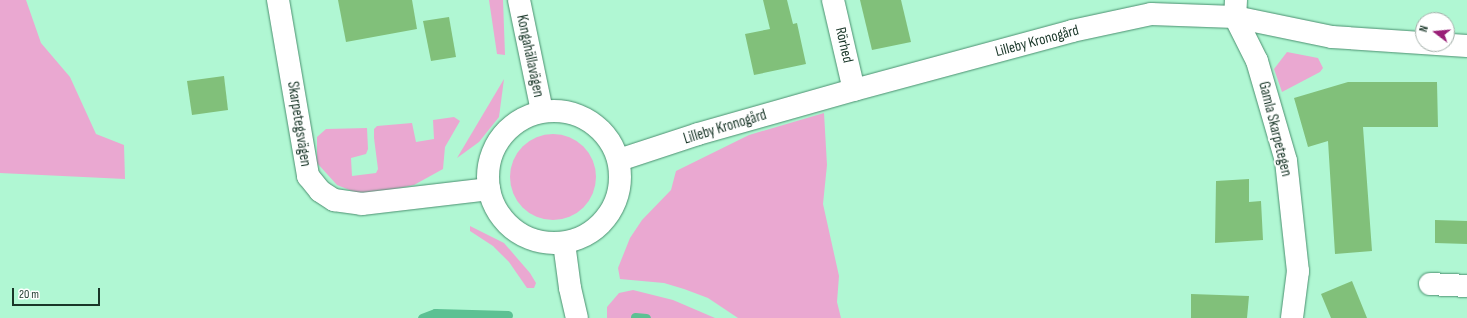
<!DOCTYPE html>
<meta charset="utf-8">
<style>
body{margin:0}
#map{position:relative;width:1467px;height:318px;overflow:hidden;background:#b0f7d3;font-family:"Sofia Sans Condensed",sans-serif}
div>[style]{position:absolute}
.green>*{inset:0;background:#eaa8d1}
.round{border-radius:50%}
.stream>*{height:9px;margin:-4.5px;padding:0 4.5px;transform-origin:4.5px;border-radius:4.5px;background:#5cc193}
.building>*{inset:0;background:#81c07a}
.roads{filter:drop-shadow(0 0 1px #4b9070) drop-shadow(0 0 1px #4b9070)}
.minor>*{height:22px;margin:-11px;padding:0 11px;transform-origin:11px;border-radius:11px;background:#fff}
.minor>.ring{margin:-11px;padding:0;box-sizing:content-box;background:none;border:22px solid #fff;border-radius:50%}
span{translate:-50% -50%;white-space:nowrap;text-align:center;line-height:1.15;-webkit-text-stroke:4px #fff;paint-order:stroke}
.street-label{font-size:15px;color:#193628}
.north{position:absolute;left:1415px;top:12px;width:40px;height:40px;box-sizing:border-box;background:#fff;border:1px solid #a3afa9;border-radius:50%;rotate:286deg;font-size:11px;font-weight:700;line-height:16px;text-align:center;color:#193628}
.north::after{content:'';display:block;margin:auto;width:14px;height:18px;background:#991f77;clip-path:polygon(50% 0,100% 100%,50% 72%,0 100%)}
.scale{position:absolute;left:12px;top:288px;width:88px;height:18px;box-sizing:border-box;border:2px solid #193628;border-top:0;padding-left:5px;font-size:12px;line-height:14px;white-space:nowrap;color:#193628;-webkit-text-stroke:3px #fff;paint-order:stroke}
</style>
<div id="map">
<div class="green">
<div style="clip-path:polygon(0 0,26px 0,41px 43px,70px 77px,96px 134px,124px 145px,125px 179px,0 173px)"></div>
<div style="clip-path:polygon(489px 0,503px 0,505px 55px,497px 54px)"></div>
<div style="clip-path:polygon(1287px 52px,1318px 58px,1323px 68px,1320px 72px,1282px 92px,1274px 69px)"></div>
<div style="clip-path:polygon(504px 79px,499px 117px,479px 142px,457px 158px)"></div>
<div style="clip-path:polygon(824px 113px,827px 165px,823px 204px,839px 276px,837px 302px,841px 318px,738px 318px,708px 298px,684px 289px,664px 283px,620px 279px,618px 268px,630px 238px,642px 220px,671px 190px,676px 171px,749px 135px)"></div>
<div style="clip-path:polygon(454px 117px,460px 121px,445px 147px,443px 169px,414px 185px,371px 194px,357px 193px,337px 185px,317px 163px,317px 137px,326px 129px,367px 128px,368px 149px,366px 154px,351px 158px,352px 176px,376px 173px,378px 169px,374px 138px,374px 129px,377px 126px,412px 123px,416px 142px,434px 139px,433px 120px)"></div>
<div class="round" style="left:510px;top:134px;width:86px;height:86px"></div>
<div style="clip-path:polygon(470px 226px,504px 243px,530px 273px,536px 283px,534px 288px,527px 288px,509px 262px,493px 246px,470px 231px)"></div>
<div style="clip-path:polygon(633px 290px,673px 300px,715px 318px,607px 318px,607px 307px,619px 293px)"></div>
</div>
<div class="stream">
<div style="left:635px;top:317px;width:11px;rotate:5deg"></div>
<div style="left:422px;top:318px;width:14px;rotate:-21deg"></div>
<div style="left:435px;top:313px;width:73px;rotate:1.6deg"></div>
</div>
<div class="building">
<div style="clip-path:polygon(338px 0,412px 0,417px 29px,346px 42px)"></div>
<div style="clip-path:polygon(763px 0,787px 0,793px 24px,797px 23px,806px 64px,754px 75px,745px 34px,770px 29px)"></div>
<div style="clip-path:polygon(860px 0,901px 0,911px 42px,872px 50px)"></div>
<div style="clip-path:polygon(449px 17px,456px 57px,431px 61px,423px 21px)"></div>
<div style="clip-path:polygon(224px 76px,228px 110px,192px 115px,187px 81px)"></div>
<div style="clip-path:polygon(1348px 82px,1437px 82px,1438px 127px,1363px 127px,1372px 251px,1335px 254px,1328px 141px,1308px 147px,1294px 98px)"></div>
<div style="clip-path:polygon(1249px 179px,1249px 202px,1261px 201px,1263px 240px,1215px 243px,1216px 181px)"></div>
<div style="clip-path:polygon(1435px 220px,1467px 221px,1467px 244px,1435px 243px)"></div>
<div style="clip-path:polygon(1352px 281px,1367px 318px,1331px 318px,1321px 294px)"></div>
<div style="clip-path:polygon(1191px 294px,1249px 296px,1247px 318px,1191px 318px)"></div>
</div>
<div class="roads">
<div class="minor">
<div style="left:278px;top:0;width:179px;rotate:80.3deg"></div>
<div style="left:308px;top:176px;width:19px;rotate:51deg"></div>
<div style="left:320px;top:191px;width:17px;rotate:33deg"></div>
<div style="left:334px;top:200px;width:28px;rotate:8deg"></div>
<div style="left:362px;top:204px;width:128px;rotate:-6.7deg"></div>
<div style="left:519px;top:0;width:113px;rotate:78.3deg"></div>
<div style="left:833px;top:0;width:92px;rotate:76.9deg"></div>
<div style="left:1236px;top:0;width:17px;rotate:93deg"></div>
<div style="left:1235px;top:17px;width:49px;rotate:63.4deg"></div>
<div style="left:1257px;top:61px;width:104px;rotate:73.8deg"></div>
<div style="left:1286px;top:161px;width:111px;rotate:83.8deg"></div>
<div style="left:1298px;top:271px;width:47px;rotate:97.3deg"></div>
<div class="ring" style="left:488px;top:111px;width:110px;height:110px"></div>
<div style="left:619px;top:160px;width:83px;rotate:-18.2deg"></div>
<div style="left:698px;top:134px;width:162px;rotate:-15.8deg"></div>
<div style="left:854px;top:90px;width:226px;rotate:-15.1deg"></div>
<div style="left:1072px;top:31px;width:81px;rotate:-12.1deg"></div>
<div style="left:1151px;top:14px;width:84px;rotate:2deg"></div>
<div style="left:1235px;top:17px;width:99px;rotate:11.7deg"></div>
<div style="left:1332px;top:37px;width:135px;rotate:3.8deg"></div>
<div style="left:564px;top:243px;width:45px;rotate:82.4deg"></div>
<div style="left:570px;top:288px;width:31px;rotate:77deg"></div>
<div style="left:1430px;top:284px;width:37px;rotate:3deg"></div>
</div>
</div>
<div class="street-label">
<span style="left:1037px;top:41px;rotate:-15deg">Lilleby Kronogård</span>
<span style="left:844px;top:45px;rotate:77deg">Rörhed</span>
<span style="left:530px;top:56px;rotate:78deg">Kongahällavägen</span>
<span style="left:299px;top:124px;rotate:81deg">Skarpetegsvägen</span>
<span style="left:725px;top:127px;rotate:-17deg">Lilleby Kronogård</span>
<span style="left:1275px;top:129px;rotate:76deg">Gamla Skarpetegen</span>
</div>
<div class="north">N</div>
<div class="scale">20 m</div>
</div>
